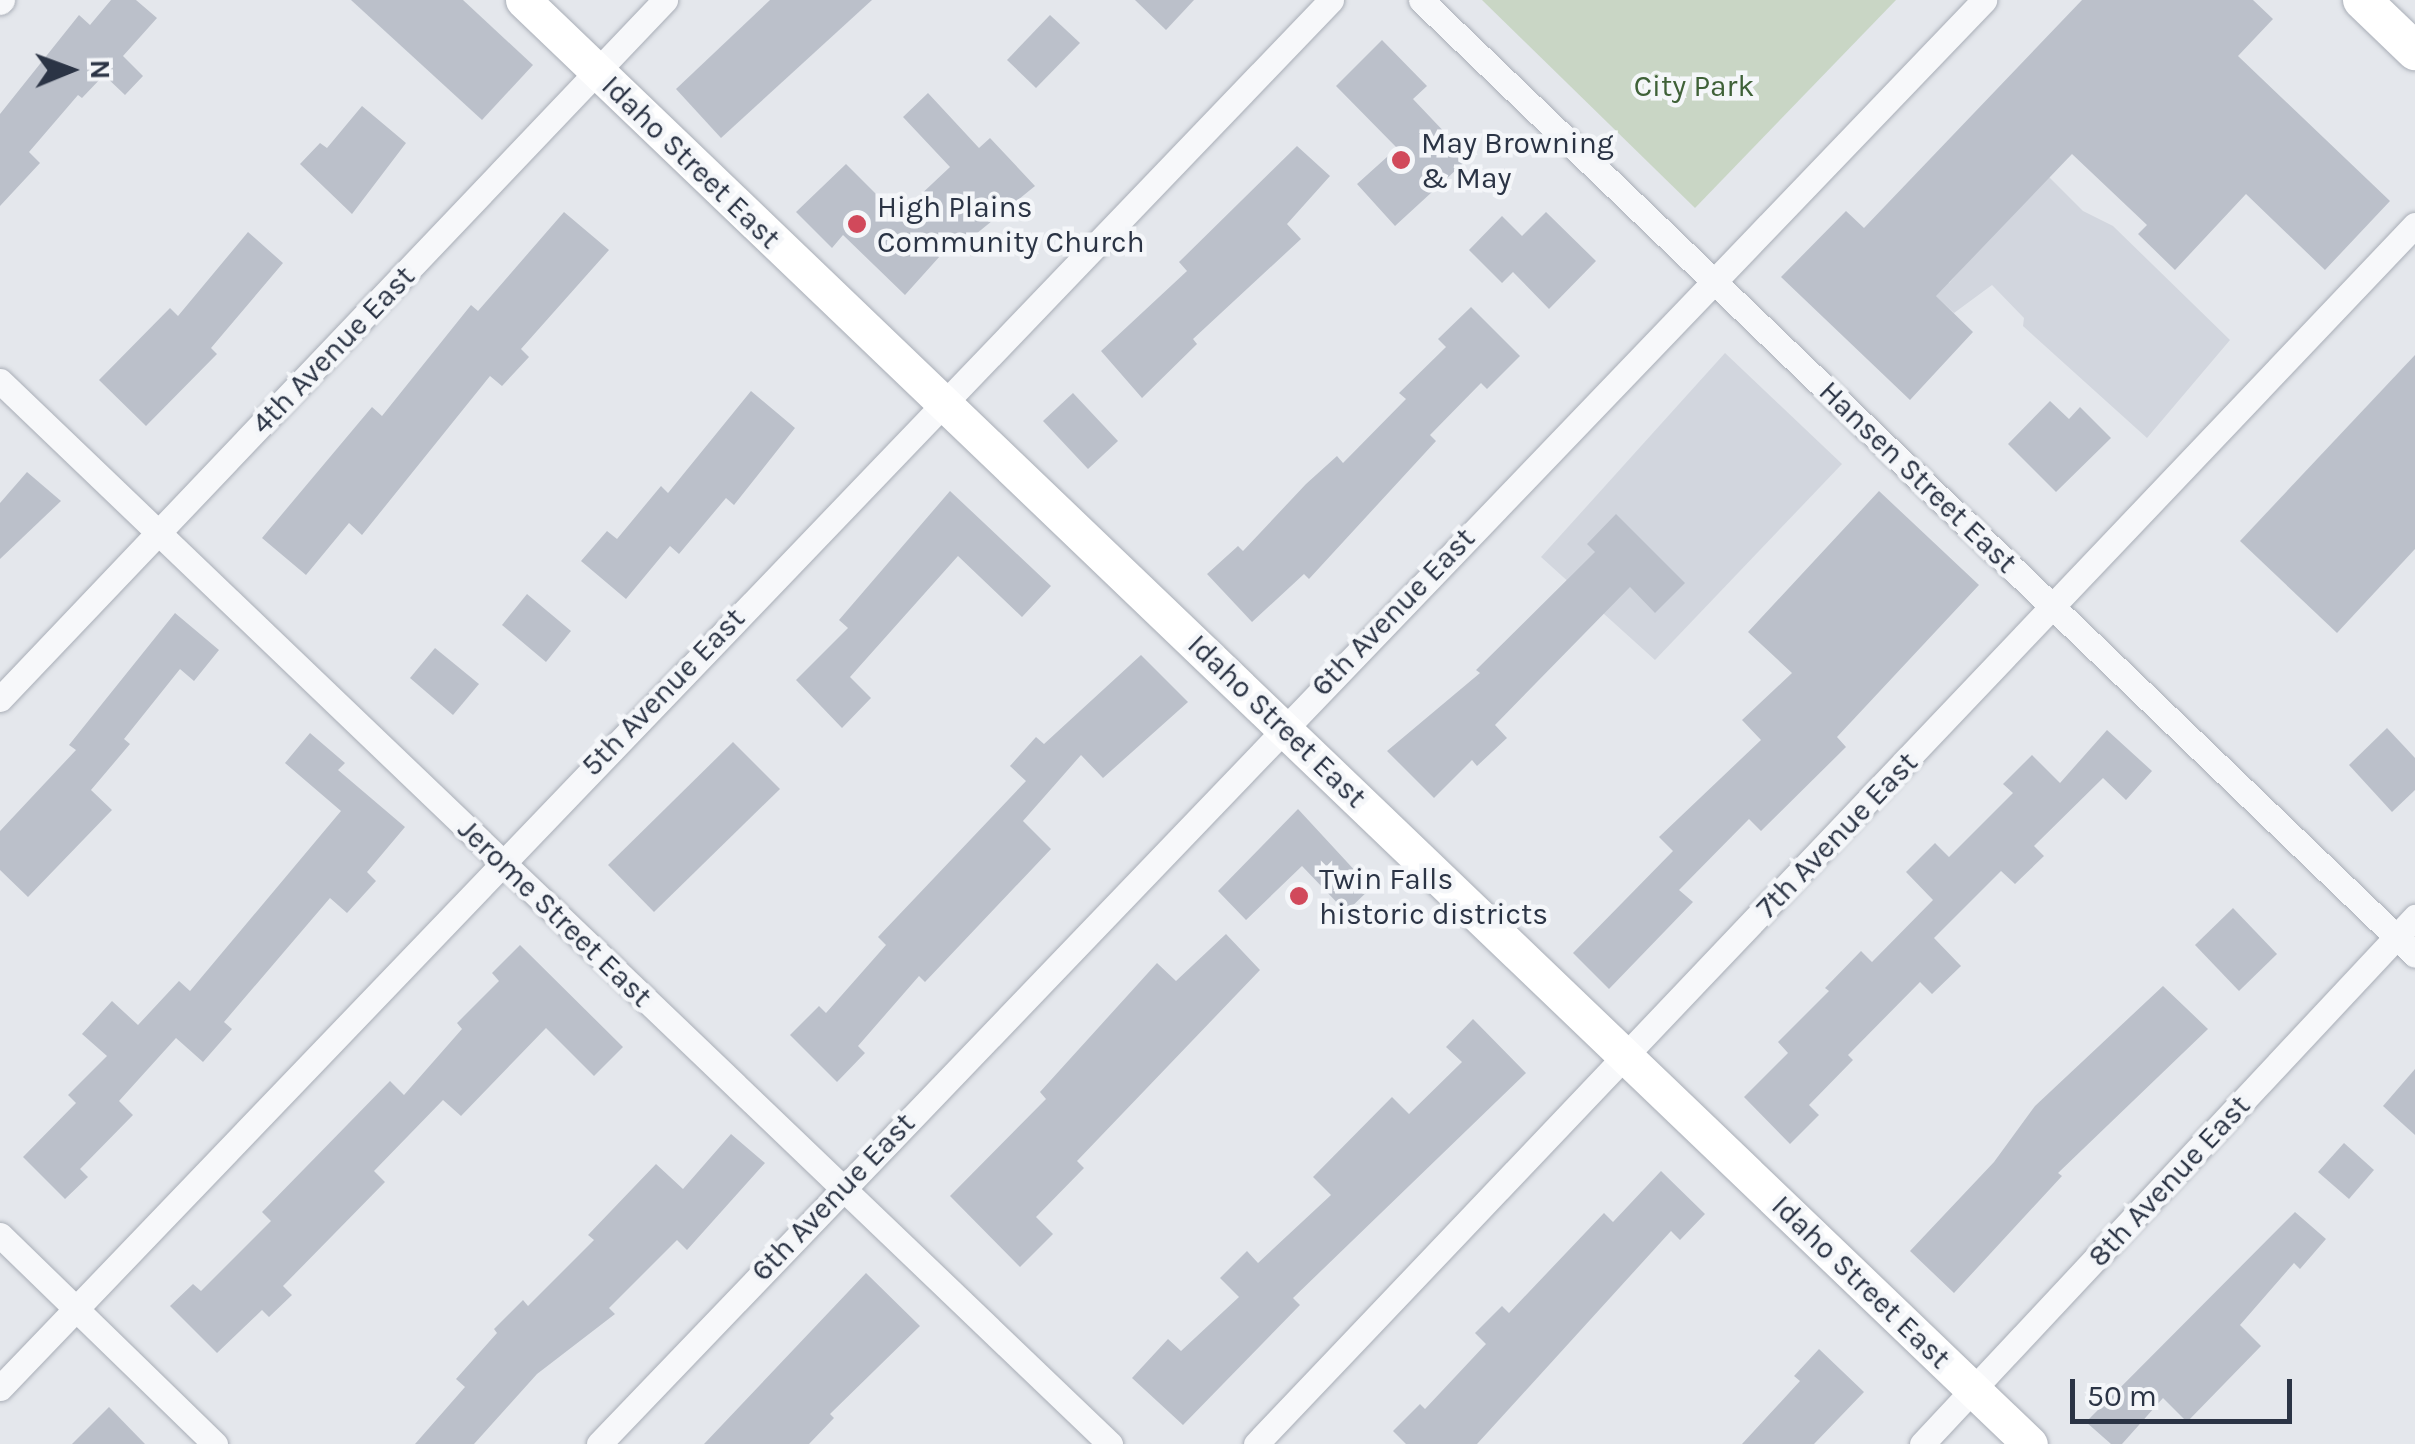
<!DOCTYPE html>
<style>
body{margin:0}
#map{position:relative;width:2415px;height:1444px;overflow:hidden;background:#e4e7ec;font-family:Karla,sans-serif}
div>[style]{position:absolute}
.built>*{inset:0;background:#d2d6de}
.green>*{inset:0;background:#c9d6c5}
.building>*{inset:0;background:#bbc0ca}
.roads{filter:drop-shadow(0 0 2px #a9aeb7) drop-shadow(0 0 2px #a9aeb7)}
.street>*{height:25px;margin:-12.5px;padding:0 12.5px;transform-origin:12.5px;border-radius:12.5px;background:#f7f8fa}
.secondary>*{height:35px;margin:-17.5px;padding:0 17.5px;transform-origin:17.5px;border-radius:17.5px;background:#fff}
.primary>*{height:38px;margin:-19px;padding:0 19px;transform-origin:19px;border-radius:19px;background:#fff}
.dots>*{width:28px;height:28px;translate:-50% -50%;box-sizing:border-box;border:5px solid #f4f6f9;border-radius:50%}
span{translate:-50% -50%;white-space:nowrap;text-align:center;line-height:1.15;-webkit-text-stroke:9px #f4f6f9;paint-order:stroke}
.park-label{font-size:30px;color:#3f6138}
.poi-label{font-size:30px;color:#2b3445}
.left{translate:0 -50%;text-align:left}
.street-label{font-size:30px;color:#2b3445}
.north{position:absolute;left:20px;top:20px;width:100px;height:100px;-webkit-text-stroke:8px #f4f6f9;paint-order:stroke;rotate:89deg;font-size:28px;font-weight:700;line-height:40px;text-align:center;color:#2b3445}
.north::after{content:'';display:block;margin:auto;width:35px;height:45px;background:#2b3445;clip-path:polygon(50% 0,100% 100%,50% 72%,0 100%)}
.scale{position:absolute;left:2070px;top:1379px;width:222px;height:45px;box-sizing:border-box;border:5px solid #2b3445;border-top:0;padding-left:12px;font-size:30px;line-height:35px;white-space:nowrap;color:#2b3445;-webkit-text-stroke:8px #f4f6f9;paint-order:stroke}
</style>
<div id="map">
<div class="built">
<div style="clip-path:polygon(2046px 174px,2083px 211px,2113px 226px,2230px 340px,2147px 438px,2023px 326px,2024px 318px,1992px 285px,1954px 313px,1873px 237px,1886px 223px,1949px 283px)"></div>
<div style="clip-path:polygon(1725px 353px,1842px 464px,1655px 660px,1541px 557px)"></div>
</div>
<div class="green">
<div style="clip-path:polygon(1482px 0,1896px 0,1695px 208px)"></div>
</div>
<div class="building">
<div style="clip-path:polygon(111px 0,136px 0,157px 18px,123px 56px,143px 76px,125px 95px,104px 75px,82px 98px,78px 95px,29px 152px,40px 163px,0 206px,0 114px,79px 15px,90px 25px)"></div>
<div style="clip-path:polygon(351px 0,463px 0,533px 65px,482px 120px)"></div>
<div style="clip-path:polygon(770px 0,872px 0,721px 138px,676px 89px)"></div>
<div style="clip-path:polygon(1135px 0,1194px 0,1166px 30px)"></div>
<div style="clip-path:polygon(2082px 0,2253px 0,2273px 19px,2238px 56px,2390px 201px,2325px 270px,2246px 194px,2175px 270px,2138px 234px,2147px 225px,2072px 154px,1936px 296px,1973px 332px,1910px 400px,1781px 277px,1846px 211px,1864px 228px)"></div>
<div style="clip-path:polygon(1050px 15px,1080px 43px,1036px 88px,1007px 60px)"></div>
<div style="clip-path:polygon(1382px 40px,1427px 86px,1413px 99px,1469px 158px,1395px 226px,1357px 184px,1397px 148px,1336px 86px)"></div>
<div style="clip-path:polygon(928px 93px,979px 148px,990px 138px,1035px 186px,965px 243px,958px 236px,905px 295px,843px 235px,832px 248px,796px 212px,846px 164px,898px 216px,950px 167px,903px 117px)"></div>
<div style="clip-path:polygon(362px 106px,406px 143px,352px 214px,300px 164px,320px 143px,327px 148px)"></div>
<div style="clip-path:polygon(1297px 146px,1330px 176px,1287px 224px,1301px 239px,1193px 339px,1197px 344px,1142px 398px,1101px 351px,1187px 271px,1179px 262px)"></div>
<div style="clip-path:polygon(564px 212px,609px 250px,521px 349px,529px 357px,502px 386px,490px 376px,362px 535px,349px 523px,306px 575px,262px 538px,372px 407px,382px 416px,471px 305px,478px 311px)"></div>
<div style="clip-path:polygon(1546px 212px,1596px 261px,1549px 309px,1513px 272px,1502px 283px,1469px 250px,1502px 216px,1522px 236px)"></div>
<div style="clip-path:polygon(248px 232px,283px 263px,211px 348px,217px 354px,146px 426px,99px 380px,170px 308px,178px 316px)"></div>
<div style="clip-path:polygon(1471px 307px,1520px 356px,1487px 389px,1481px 383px,1430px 435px,1436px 441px,1309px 579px,1304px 574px,1252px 622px,1207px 574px,1238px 546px,1243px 551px,1306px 484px,1337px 456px,1343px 463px,1406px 399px,1399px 393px,1446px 347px,1438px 339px)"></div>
<div style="clip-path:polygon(2415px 355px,2415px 549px,2337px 633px,2240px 541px)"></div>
<div style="clip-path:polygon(751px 391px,795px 428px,734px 505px,726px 498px,679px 554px,670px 546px,626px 599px,581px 561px,607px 531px,617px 539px,661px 486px,668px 493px)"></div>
<div style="clip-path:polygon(1073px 393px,1118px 441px,1088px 469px,1043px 421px)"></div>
<div style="clip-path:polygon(2050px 401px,2069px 419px,2080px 407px,2111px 438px,2056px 492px,2008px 444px)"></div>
<div style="clip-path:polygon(27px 472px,61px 501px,0 559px,0 503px)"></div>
<div style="clip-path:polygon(950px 491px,1051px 586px,1022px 617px,958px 556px,850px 677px,871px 698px,842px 728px,796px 680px,848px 628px,839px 620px)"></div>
<div style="clip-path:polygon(1879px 491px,1979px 585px,1837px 737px,1846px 747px,1761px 831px,1749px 819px,1679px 890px,1693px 902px,1609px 989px,1573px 953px,1673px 851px,1659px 837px,1761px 740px,1742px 720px,1792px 673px,1748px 632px)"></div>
<div style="clip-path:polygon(1616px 514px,1685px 583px,1655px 613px,1630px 587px,1495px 725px,1507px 738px,1477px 766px,1472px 760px,1434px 798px,1387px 751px,1480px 673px,1476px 670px,1595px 552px,1587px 544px)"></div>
<div style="clip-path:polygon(527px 594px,571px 631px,546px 662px,502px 625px)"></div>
<div style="clip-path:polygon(175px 613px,219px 650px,194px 681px,180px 669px,124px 739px,130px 744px,91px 790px,112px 810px,28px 897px,0 870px,0 831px,76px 750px,69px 745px)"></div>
<div style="clip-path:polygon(435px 648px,479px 684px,453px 715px,410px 678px)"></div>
<div style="clip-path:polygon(1141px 655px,1188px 702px,1103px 778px,1081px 755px,1023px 821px,1051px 849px,925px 982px,919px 976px,858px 1046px,865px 1053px,837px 1082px,790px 1035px,819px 1006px,826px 1013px,886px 945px,878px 937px,1026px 781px,1010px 766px,1036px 737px,1044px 744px)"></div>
<div style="clip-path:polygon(2387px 728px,2415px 758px,2415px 790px,2392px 812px,2349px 765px)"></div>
<div style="clip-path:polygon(2107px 730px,2152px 771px,2126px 800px,2103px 778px,2034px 846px,2044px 856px,2015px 884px,2001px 871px,1934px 938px,1961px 966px,1932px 994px,1920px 982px,1848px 1055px,1853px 1060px,1809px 1105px,1819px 1115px,1790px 1144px,1744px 1097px,1788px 1053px,1778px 1042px,1829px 991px,1825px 988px,1861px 951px,1872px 962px,1933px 900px,1906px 872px,1935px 843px,1949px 857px,2013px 793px,2003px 784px,2032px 755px,2060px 783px)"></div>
<div style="clip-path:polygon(310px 733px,345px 763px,338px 770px,405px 827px,367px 872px,376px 881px,347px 913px,330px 898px,224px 1022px,232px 1029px,203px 1062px,176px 1038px,119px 1101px,133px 1115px,80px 1169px,88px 1177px,65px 1199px,23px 1157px,76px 1103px,68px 1095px,107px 1056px,82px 1034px,112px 1001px,138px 1025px,179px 981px,190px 991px,341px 811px,285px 763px)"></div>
<div style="clip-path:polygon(733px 742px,780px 789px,654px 912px,608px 865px)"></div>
<div style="clip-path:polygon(1298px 809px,1371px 888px,1346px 912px,1302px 866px,1246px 920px,1218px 891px)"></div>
<div style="clip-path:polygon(2233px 908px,2277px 954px,2239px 991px,2195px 945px)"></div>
<div style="clip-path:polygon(1226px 934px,1260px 970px,1077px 1161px,1084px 1168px,1036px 1217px,1053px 1234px,1020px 1267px,950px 1196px,1046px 1099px,1040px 1092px,1157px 963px,1176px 981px)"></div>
<div style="clip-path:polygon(520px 945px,623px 1047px,594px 1076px,546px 1028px,461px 1116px,443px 1100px,374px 1171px,385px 1182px,283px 1286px,292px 1295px,269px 1317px,262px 1310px,217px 1353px,170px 1306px,193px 1284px,201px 1291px,271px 1221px,262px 1212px,390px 1081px,404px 1095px,462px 1029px,457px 1023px,499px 981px,492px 973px)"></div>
<div style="clip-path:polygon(2163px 986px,2208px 1029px,2058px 1173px,2062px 1176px,1954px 1293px,1910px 1251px,1994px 1162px,2035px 1106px)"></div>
<div style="clip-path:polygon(1473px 1019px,1526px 1073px,1293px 1298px,1300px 1305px,1183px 1425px,1132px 1378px,1168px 1339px,1181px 1351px,1239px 1297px,1220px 1278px,1247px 1251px,1258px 1263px,1331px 1195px,1313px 1177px,1392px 1097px,1409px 1114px,1462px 1062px,1446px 1047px)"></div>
<div style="clip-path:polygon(2415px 1069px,2415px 1135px,2383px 1106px)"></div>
<div style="clip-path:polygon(731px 1134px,765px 1163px,687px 1250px,677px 1240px,609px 1308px,615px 1314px,537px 1374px,474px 1444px,415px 1444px,465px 1387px,456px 1379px,497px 1333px,494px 1329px,523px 1300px,528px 1306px,594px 1240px,588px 1235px,656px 1164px,683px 1189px)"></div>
<div style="clip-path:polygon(2344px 1143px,2374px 1170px,2349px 1199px,2318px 1172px)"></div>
<div style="clip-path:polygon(1661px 1171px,1705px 1214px,1680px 1240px,1671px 1231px,1477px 1444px,1406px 1444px,1393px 1431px,1420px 1404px,1425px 1409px,1486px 1344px,1475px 1333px,1502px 1306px,1509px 1313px,1604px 1213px,1613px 1222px)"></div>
<div style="clip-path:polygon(2295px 1212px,2326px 1239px,2300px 1269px,2294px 1263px,2240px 1325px,2261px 1346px,2187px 1422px,2163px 1398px,2122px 1444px,2111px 1444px,2086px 1422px)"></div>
<div style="clip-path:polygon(866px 1273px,920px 1326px,830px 1414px,834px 1418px,809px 1444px,704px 1444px)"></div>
<div style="clip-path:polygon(1819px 1349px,1864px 1392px,1814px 1444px,1742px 1444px,1800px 1381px,1794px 1376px)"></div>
<div style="clip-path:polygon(109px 1407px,145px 1444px,72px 1444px)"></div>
</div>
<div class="roads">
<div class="street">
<div style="left:1421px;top:0;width:1378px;rotate:43.85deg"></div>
<div style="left:0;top:2px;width:3px;rotate:-45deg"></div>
<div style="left:0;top:381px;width:1537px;rotate:43.76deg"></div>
<div style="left:0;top:699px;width:965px;rotate:-46.43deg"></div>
<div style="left:0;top:1235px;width:300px;rotate:44.2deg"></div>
<div style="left:0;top:1388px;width:1923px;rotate:-46.2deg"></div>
<div style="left:599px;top:1444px;width:2001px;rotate:-46.19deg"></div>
<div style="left:1256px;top:1444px;width:1682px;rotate:-46.45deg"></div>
<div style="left:1922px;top:1444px;width:722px;rotate:-46.91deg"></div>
</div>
<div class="secondary">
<div style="left:523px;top:0;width:2087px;rotate:43.78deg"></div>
</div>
<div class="primary">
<div style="left:2362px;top:0;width:74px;rotate:43.9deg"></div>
</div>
</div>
<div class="dots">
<div style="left:1401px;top:160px;background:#d1495b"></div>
<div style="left:857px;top:224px;background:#d1495b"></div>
<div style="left:1299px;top:896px;background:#d1495b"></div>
</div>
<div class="park-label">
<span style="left:1694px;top:86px">City Park</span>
</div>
<div class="poi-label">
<span class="left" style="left:1421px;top:160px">May Browning<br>&amp; May</span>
<span class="left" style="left:877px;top:224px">High Plains<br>Community Church</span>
<span class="left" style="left:1319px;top:896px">Twin Falls<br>historic districts</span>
</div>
<div class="street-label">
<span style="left:691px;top:162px;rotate:44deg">Idaho Street East</span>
<span style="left:333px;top:350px;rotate:-46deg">4th Avenue East</span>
<span style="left:1918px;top:477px;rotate:44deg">Hansen Street East</span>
<span style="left:1393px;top:612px;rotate:-46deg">6th Avenue East</span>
<span style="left:663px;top:692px;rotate:-46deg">5th Avenue East</span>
<span style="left:1277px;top:721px;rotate:44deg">Idaho Street East</span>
<span style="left:1837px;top:835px;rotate:-46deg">7th Avenue East</span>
<span style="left:555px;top:913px;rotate:44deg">Jerome Street East</span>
<span style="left:2169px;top:1181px;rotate:-47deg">8th Avenue East</span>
<span style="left:833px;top:1197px;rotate:-46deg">6th Avenue East</span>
<span style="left:1861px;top:1282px;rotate:44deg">Idaho Street East</span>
</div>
<div class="north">N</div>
<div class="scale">50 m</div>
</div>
